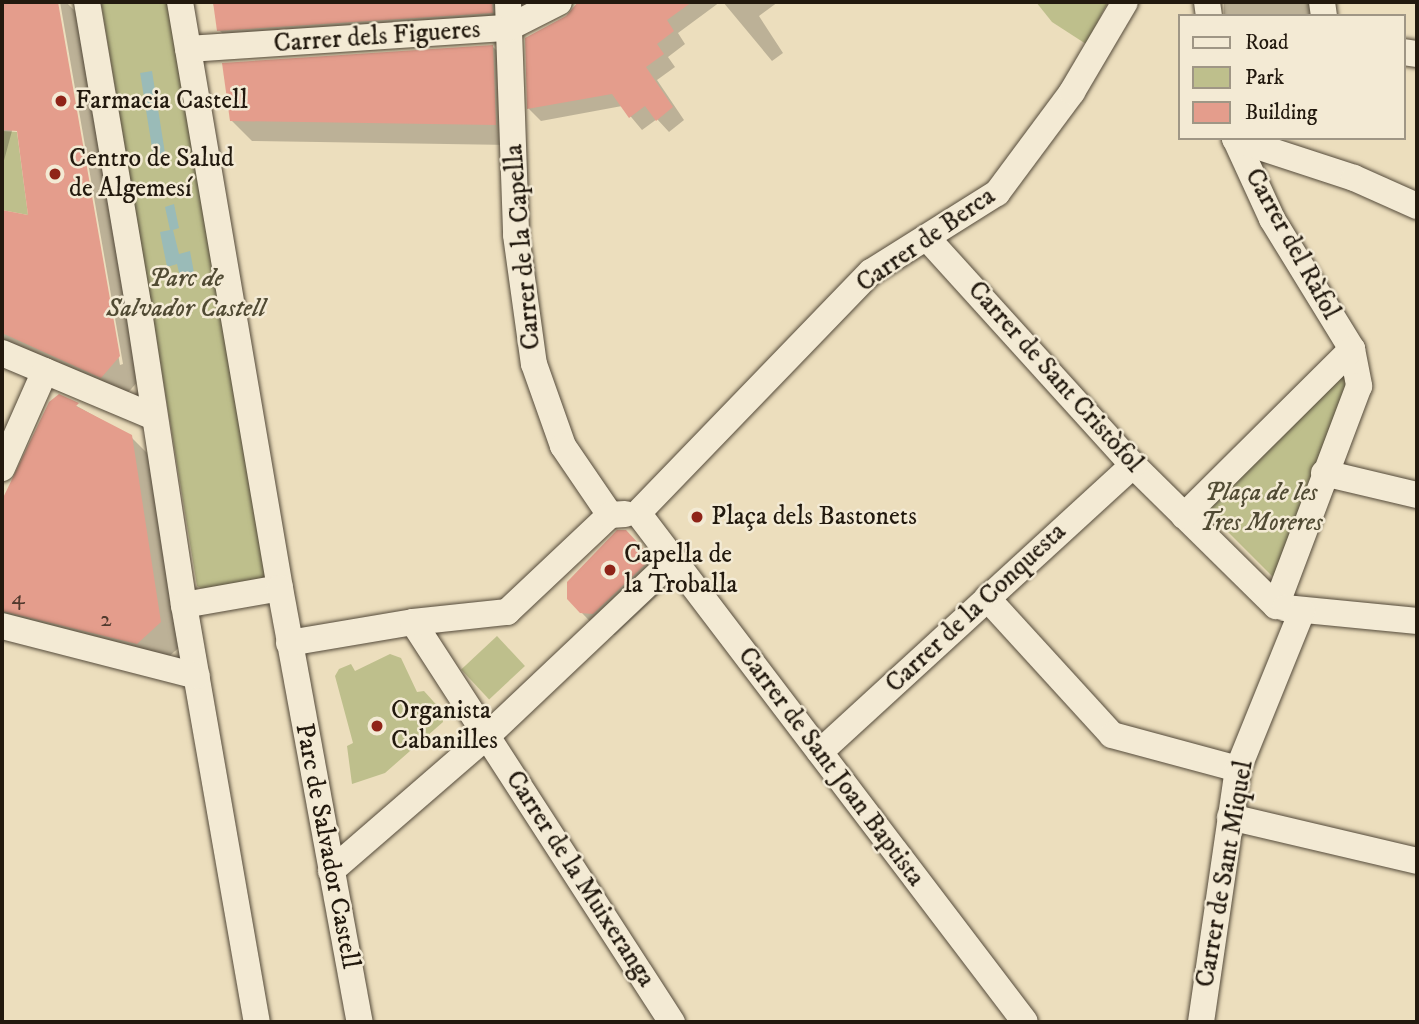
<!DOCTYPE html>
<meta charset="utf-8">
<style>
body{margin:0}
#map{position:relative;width:1419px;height:1024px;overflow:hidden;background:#ecdebd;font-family:"IM FELL DW Pica",serif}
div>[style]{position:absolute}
.green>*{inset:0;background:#bebf8c;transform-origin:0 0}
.water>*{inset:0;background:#9abbb8;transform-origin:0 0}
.shadow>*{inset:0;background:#0003;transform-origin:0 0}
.building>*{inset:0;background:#e49d8c}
.roads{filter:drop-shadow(0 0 2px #544a3a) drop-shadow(0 0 2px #544a3a)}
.street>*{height:26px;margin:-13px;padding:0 13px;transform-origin:13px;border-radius:13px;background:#f3ead4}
.dots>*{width:19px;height:19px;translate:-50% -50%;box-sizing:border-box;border:4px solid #f3ead4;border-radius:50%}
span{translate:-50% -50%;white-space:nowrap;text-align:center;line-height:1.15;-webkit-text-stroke:5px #f3ead4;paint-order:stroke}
.number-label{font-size:23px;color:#523a2e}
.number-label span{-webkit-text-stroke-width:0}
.street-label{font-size:26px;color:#22190e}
.poi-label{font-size:26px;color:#22190e}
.left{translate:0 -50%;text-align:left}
.park-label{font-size:26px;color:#514b34;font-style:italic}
.frame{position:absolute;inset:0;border:4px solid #22190e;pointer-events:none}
.legend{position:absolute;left:1178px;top:14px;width:228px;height:126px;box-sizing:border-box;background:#f3ead4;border:2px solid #9f9685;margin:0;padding:9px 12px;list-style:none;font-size:21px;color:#22190e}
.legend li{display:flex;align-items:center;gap:14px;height:35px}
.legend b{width:35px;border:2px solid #9f9685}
</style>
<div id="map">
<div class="green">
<div style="clip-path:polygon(101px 2px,172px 2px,269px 576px,212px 594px,197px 586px)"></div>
<div style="clip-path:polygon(1036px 2px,1108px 2px,1086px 44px,1052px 22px)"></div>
<div style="clip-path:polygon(2px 131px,17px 132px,28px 215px,2px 210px)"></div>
<div style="clip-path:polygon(1343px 366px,1350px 386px,1275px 579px,1206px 510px)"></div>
<div style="left:497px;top:636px;width:41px;height:49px;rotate:47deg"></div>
<div style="clip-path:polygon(390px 654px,401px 658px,417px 692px,424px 691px,442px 711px,443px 722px,385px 773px,352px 784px,347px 746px,353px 743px,335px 676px,339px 669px,351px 664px,355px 671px)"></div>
</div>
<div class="water">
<div style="left:152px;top:71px;width:90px;height:12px;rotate:81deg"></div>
<div style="clip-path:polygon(174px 204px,179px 228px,173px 230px,179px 254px,190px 251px,195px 278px,181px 281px,177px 264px,167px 267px,160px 232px,170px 230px,165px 207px)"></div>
</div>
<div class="shadow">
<div style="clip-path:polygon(2px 2px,56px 2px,120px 365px,123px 364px,60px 2px,66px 2px,76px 12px,141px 378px,123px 398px,2px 344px,2px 212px,30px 218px,16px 116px,2px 168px)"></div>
<div style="clip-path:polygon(213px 2px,515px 2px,514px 34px,241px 52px,219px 30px)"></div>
<div style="clip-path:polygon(581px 2px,720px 2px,678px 33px,685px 44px,668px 57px,675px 67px,657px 80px,684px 120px,669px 132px,657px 119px,642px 130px,622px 106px,541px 121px,529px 109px,527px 39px,567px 17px)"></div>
<div style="clip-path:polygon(723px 2px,778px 2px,759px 16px,783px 53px,772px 61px)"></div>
<div style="left:1224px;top:2px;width:93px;height:14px"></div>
<div style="clip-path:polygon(493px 47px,514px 67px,516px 145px,252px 141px,231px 120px)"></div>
<div style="clip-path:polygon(59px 396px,130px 436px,153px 459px,182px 645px,159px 665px,2px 626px,2px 504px)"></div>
<div style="clip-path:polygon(647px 554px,673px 581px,615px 635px,603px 635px,581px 612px)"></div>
</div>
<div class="building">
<div style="clip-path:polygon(2px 2px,58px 2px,120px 356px,101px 378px,2px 333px,2px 210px,28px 215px,17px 131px,2px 130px)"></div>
<div style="clip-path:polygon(213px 2px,492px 2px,493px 13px,217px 31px)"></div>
<div style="clip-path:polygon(578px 2px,692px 2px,667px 20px,674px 31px,657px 44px,664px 54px,646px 67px,673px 107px,656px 121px,645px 106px,629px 118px,612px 94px,527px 109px,525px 38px,566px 16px)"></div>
<div style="clip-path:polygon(493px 45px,496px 125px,230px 121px,222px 63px)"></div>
<div style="clip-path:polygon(59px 394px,79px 403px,76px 406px,132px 435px,161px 622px,137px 644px,2px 611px,2px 500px,49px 402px)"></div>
<div style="clip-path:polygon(617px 530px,626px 530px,652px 558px,593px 614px,580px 613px,567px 599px,567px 582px)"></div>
</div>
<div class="roads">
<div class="street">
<div style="left:87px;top:2px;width:307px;rotate:80.4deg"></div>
<div style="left:138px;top:305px;width:304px;rotate:81.3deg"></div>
<div style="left:184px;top:605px;width:423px;rotate:80.1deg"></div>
<div style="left:180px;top:2px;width:594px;rotate:80.32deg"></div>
<div style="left:508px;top:2px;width:233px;rotate:88deg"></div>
<div style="left:516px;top:235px;width:130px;rotate:82.1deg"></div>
<div style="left:534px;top:364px;width:87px;rotate:70.5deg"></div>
<div style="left:563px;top:446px;width:83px;rotate:55.7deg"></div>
<div style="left:1207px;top:2px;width:14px;rotate:82deg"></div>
<div style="left:1322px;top:2px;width:14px;rotate:82deg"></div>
<div style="left:188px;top:49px;width:321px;rotate:-3.8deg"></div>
<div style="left:508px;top:28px;width:57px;rotate:-27deg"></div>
<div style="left:1403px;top:52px;width:14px;rotate:8deg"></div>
<div style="left:1235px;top:138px;width:89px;rotate:65.4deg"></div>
<div style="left:1272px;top:219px;width:153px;rotate:58.4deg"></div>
<div style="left:1352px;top:349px;width:38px;rotate:79deg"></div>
<div style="left:1359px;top:386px;width:235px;rotate:110.7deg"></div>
<div style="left:1235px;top:139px;width:125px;rotate:18.1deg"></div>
<div style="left:1354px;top:178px;width:69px;rotate:24deg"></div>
<div style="left:927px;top:238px;width:307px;rotate:47.8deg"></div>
<div style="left:1133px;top:465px;width:201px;rotate:44.6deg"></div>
<div style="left:2px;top:353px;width:165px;rotate:22.8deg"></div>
<div style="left:2px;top:468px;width:106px;rotate:-66.1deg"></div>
<div style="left:1324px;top:473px;width:96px;rotate:13.3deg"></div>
<div style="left:638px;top:513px;width:335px;rotate:-46deg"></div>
<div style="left:871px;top:272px;width:149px;rotate:-32.1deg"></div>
<div style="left:997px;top:193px;width:126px;rotate:-53.4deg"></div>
<div style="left:1072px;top:92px;width:104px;rotate:-59.5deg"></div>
<div style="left:638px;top:513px;width:639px;rotate:52.75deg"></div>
<div style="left:1184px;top:516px;width:237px;rotate:-44.8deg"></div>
<div style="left:987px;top:598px;width:185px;rotate:47.6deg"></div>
<div style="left:1112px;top:735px;width:131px;rotate:15.1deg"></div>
<div style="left:184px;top:605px;width:97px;rotate:-10deg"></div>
<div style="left:280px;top:588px;width:441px;rotate:79.6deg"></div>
<div style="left:1285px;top:608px;width:133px;rotate:5.6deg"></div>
<div style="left:413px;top:622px;width:477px;rotate:57.1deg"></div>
<div style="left:2px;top:626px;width:201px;rotate:14.4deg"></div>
<div style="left:289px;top:643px;width:126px;rotate:-9.6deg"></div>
<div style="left:413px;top:622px;width:95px;rotate:-6.1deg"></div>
<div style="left:507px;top:612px;width:141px;rotate:-43.3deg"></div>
<div style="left:610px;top:515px;width:15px;rotate:-4deg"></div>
<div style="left:820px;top:752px;width:425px;rotate:-42.5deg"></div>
<div style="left:1230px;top:817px;width:192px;rotate:13.2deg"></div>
<div style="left:331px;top:871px;width:206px;rotate:-40.9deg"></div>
<div style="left:487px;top:736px;width:256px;rotate:-43.4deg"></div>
<div style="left:1201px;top:1022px;width:256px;rotate:-81.7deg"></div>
<div style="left:1238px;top:769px;width:170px;rotate:-67.9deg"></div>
</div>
</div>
<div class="dots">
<div style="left:61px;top:101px;background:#8f2418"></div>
<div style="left:55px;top:174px;background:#8f2418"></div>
<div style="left:697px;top:517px;background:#8f2418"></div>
<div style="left:610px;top:570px;background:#8f2418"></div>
<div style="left:377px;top:726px;background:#8f2418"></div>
</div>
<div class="number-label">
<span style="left:18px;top:598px">4</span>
<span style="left:106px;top:620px">2</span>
</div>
<div class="street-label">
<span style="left:377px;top:37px;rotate:-4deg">Carrer dels Figueres</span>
<span style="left:926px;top:240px;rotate:-35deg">Carrer de Berca</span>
<span style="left:1292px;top:244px;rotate:61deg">Carrer del Ràfol</span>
<span style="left:523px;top:247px;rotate:-95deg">Carrer de la Capella</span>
<span style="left:1055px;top:377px;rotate:48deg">Carrer de Sant Cristòfol</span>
<span style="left:976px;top:608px;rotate:-43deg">Carrer de la Conquesta</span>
<span style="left:831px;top:767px;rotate:53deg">Carrer de Sant Joan Baptista</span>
<span style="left:327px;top:846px;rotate:79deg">Parc de Salvador Castell</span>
<span style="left:1225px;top:874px;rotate:-80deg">Carrer de Sant Miquel</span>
<span style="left:580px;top:879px;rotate:57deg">Carrer de la Muixeranga</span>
</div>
<div class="poi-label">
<span class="left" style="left:75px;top:101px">Farmacia Castell</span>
<span class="left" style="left:69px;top:174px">Centro de Salud<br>de Algemesí</span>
<span class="left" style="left:711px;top:517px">Plaça dels Bastonets</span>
<span class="left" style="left:624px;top:570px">Capella de<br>la Troballa</span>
<span class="left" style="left:391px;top:726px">Organista<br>Cabanilles</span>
</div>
<div class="park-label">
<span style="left:186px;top:294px">Parc de<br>Salvador Castell</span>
<span style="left:1261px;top:508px">Plaça de les<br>Tres Moreres</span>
</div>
<div class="frame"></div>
<ul class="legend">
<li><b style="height:9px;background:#f3ead4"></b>Road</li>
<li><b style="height:19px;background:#bebf8c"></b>Park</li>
<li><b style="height:19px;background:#e49d8c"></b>Building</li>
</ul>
</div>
